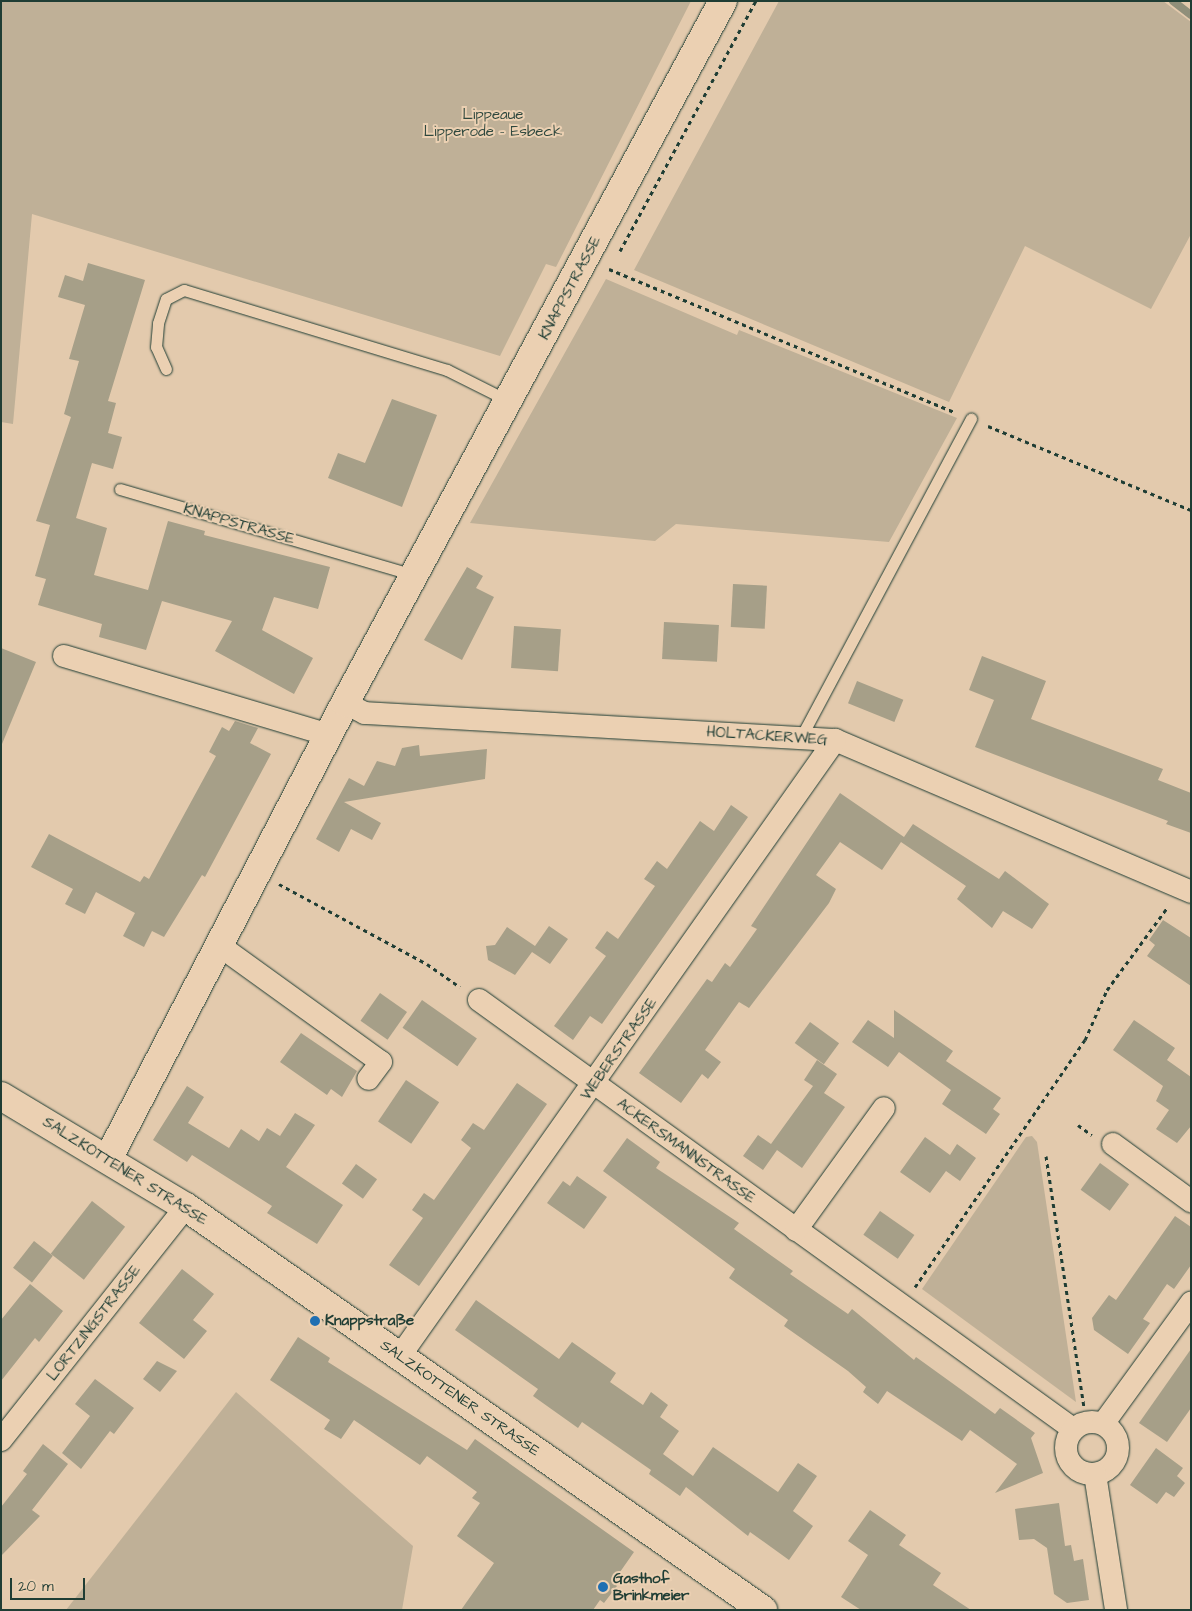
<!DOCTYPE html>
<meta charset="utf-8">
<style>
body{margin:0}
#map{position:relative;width:1192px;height:1611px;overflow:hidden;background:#e3caad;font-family:"Architects Daughter",sans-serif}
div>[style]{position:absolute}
.green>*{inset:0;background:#bfb097}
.stream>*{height:8px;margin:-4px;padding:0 4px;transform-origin:4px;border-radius:4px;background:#908f7a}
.building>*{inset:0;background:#a69f88;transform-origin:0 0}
.path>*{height:3px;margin-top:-1.5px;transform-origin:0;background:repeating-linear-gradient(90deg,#1f3d34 0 4px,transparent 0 8px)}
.roads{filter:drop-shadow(0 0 1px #1f3d34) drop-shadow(0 0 1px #1f3d34)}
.service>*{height:11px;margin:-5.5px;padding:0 5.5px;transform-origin:5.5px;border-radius:5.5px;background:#ebd0b2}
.minor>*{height:22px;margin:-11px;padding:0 11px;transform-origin:11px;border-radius:11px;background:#ebd0b2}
.minor>.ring{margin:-11px;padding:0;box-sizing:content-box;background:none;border:22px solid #ebd0b2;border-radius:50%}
.tertiary>*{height:28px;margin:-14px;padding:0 14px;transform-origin:14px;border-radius:14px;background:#ebd0b2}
.dots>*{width:14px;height:14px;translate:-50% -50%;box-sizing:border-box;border:2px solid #ebd0b2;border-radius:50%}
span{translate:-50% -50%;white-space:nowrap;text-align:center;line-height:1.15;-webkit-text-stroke:4px #ebd0b2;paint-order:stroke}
.park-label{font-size:15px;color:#2f483e}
.street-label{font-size:15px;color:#1f3d34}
.poi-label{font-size:15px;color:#1f3d34;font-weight:700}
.left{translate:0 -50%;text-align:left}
.frame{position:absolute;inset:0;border:2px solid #1f3d34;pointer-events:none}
.scale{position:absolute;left:10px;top:1578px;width:75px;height:22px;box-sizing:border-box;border:2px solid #1f3d34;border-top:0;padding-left:6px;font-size:15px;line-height:18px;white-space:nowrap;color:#1f3d34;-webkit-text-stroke:4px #ebd0b2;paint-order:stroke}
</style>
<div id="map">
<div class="green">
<div style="clip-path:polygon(1px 1px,691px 1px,556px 267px,546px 264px,500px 356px,32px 214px,13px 424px,1px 422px)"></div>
<div style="clip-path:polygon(779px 1px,1163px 1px,1191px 22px,1191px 234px,1151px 309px,1025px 246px,949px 402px,634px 270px)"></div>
<div style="clip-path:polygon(606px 279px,737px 335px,739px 330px,957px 418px,889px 542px,676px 524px,655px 541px,470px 523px)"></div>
<div style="clip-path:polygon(1032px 1136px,1037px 1142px,1076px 1402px,922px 1289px,1026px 1137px)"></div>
<div style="clip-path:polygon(236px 1392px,413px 1546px,402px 1610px,66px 1610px)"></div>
</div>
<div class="stream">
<div style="left:1173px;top:1px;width:23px;rotate:38deg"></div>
</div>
<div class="building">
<div style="clip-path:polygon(88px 263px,145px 280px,108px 401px,116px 403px,108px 433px,122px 437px,113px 469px,92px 463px,76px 518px,107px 528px,94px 575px,148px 590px,168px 521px,205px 531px,204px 535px,330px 567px,318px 609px,274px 597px,262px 630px,313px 658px,294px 694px,215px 651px,232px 621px,162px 601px,146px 650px,99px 637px,102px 624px,38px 605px,46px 579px,35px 576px,50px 525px,36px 521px,71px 417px,64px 414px,79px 361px,69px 359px,85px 305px,58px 297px,65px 275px,83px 281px)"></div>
<div style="clip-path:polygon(392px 399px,437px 415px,402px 507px,328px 478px,338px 453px,365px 463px)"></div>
<div style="clip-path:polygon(467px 567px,483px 576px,476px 588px,494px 597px,462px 660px,424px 640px)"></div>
<div style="left:733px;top:584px;width:34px;height:43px;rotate:3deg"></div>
<div style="left:664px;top:622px;width:55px;height:37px;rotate:3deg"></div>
<div style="left:514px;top:626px;width:47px;height:42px;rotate:4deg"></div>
<div style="clip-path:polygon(1px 648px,36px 662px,2px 744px,1px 744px)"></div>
<div style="clip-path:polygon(982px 656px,1046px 681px,1031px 719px,1163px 769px,1158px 780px,1191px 793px,1191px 833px,1166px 824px,1168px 821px,975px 747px,994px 700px,969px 690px)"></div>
<div style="left:857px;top:681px;width:50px;height:24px;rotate:22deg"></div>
<div style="clip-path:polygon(235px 721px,258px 728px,250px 743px,271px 754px,205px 877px,202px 875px,164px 937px,152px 931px,144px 947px,123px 936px,135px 913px,96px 892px,85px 914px,65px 904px,73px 889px,31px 867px,49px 834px,140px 882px,144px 876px,149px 879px,216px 756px,209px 752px,222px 727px,229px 731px)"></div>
<div style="clip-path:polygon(419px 745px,420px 756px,487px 749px,485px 779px,344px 802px,381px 823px,372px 840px,351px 829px,339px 852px,316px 839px,349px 778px,364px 786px,377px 761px,395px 766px,402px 748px)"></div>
<div style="clip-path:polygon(840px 793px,904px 837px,913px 824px,999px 879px,1005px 871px,1049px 904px,1032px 929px,1003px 911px,992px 928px,957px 899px,966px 886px,901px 842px,882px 870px,840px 842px,816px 875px,836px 889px,829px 903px,749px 1008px,739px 1002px,705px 1050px,721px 1062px,708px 1079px,702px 1074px,681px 1103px,639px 1073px,707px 979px,712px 982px,725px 963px,730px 967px,757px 929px,751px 926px)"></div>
<div style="clip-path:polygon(731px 805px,748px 817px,602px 1024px,590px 1016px,573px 1040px,554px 1026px,606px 956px,595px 948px,607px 931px,618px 939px,655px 886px,644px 879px,657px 861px,667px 869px,700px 821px,714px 831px)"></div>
<div style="clip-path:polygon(1163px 920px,1191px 938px,1191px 986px,1147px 956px,1155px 945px,1149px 940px)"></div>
<div style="clip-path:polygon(549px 926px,568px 939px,550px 964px,532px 952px,515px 975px,488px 960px,486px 946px,495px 945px,507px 927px,535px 946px)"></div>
<div style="left:380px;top:993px;width:33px;height:34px;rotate:35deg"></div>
<div style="left:422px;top:1000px;width:67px;height:34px;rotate:35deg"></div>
<div style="clip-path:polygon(894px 1010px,953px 1051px,946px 1061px,1001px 1098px,993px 1109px,1000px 1114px,986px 1134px,942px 1104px,951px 1090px,899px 1052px,888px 1067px,852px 1042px,868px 1020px,894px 1038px)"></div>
<div style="clip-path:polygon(1134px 1020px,1175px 1048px,1167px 1060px,1191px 1077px,1191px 1126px,1177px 1143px,1156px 1129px,1169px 1110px,1156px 1101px,1163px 1086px,1113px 1050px)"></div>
<div style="left:810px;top:1022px;width:36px;height:26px;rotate:36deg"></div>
<div style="clip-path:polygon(301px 1033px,357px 1071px,342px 1097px,331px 1089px,327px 1095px,280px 1062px)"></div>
<div style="clip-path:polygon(817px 1060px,837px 1074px,824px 1093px,845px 1107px,802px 1168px,777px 1150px,763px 1170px,743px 1156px,758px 1135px,771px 1144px,813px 1086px,804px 1080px)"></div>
<div style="left:406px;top:1080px;width:40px;height:50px;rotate:34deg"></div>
<div style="clip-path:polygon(517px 1083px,547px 1104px,419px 1286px,389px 1265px,423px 1218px,412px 1210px,424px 1193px,434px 1200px,471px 1148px,461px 1140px,473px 1123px,484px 1130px)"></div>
<div style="clip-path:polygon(187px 1086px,204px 1097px,188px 1123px,229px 1148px,241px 1129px,259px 1141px,267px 1128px,280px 1136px,295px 1113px,315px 1125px,286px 1167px,343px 1205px,317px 1244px,267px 1213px,272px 1206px,192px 1155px,187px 1162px,153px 1140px)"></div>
<div style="clip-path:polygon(925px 1137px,950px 1155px,957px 1144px,976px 1158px,960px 1181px,946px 1171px,930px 1193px,900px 1172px)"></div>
<div style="clip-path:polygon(627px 1138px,660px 1162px,656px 1168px,739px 1223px,734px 1229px,793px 1271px,790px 1274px,848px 1314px,852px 1309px,914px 1360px,916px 1357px,995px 1414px,1000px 1408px,1035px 1433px,1031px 1438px,1043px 1473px,995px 1493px,1017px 1464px,970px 1430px,962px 1441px,887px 1391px,878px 1404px,863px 1392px,866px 1387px,848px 1371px,784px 1326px,788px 1320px,729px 1278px,735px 1269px,603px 1171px)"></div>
<div style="left:1100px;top:1163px;width:36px;height:33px;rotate:36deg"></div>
<div style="left:356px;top:1164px;width:26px;height:24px;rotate:36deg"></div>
<div style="clip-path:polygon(577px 1176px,607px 1197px,584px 1229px,547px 1203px,563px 1181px,570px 1186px)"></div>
<div style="left:92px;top:1201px;width:42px;height:67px;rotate:38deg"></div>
<div style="left:880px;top:1211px;width:42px;height:29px;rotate:35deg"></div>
<div style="clip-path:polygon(1175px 1216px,1191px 1227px,1191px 1265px,1174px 1289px,1167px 1284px,1143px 1319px,1150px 1323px,1128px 1354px,1094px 1330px,1092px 1318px,1109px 1295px,1116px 1300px)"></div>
<div style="left:34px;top:1241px;width:24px;height:34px;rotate:38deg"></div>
<div style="clip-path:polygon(182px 1269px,214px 1294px,193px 1320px,207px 1331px,184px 1359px,139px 1323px)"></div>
<div style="clip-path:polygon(30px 1284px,63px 1311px,39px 1342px,35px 1338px,1px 1381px,1px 1320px)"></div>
<div style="clip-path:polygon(476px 1300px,559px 1359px,572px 1342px,616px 1373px,610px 1382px,643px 1405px,651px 1392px,668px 1405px,660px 1417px,679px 1431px,663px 1454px,693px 1476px,713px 1447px,778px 1492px,798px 1463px,817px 1476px,793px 1511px,813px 1526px,789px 1560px,750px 1532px,748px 1536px,686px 1487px,680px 1496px,649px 1474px,651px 1470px,582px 1422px,578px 1428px,533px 1396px,538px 1389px,455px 1330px)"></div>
<div style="clip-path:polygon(298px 1337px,330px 1358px,328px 1362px,467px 1450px,475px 1439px,634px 1552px,613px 1582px,617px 1586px,604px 1603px,600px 1600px,593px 1610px,461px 1610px,494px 1563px,457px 1536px,480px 1503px,472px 1498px,477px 1492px,427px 1456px,420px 1465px,354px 1420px,341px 1439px,324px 1429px,330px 1420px,270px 1380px)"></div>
<div style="clip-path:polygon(1191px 1349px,1191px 1408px,1167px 1442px,1139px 1423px)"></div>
<div style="clip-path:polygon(157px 1361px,177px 1371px,160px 1392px,143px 1379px)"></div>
<div style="clip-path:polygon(95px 1379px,134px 1408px,114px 1434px,110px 1431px,81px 1469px,62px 1453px,90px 1416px,75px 1404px)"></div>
<div style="clip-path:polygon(43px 1444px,68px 1464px,32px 1510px,40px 1516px,1px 1556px,1px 1507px,27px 1474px,23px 1471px)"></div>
<div style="clip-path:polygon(1156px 1448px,1183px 1468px,1177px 1476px,1185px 1483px,1174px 1497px,1166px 1492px,1157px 1504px,1130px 1485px)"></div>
<div style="clip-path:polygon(1059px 1503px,1065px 1546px,1071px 1545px,1074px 1561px,1083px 1559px,1089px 1600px,1067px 1603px,1054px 1594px,1047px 1548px,1034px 1539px,1019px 1540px,1015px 1509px)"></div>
<div style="clip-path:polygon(870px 1510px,906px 1535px,899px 1545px,941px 1573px,933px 1585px,971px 1610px,861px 1610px,841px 1597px,868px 1555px,848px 1541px)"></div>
</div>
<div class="path">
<div style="left:620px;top:251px;width:285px;rotate:-61.5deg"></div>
<div style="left:609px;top:269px;width:373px;rotate:22.5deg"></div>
<div style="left:988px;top:426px;width:220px;rotate:22.5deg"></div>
<div style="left:279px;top:884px;width:168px;rotate:28.4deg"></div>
<div style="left:427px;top:964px;width:40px;rotate:34.9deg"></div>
<div style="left:1078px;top:1125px;width:17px;rotate:36deg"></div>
<div style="left:1046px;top:1156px;width:254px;rotate:81.4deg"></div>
<div style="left:915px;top:1287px;width:300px;rotate:-55.5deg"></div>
<div style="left:1085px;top:1040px;width:55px;rotate:-66.3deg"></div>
<div style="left:1107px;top:990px;width:102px;rotate:-53.8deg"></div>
</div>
<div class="roads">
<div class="service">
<div style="left:166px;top:369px;width:24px;rotate:-114deg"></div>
<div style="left:156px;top:347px;width:24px;rotate:-85deg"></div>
<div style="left:158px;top:323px;width:25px;rotate:-72deg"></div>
<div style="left:166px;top:299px;width:20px;rotate:-27deg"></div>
<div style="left:184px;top:290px;width:275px;rotate:16.9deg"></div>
<div style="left:447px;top:370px;width:69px;rotate:26.6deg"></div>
<div style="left:120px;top:489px;width:306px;rotate:16.3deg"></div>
<div style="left:801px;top:737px;width:361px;rotate:-61.9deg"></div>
</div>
<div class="minor">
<div style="left:64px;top:656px;width:277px;rotate:16.6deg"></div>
<div style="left:345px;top:703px;width:22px;rotate:27deg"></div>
<div style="left:365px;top:713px;width:471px;rotate:3.3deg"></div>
<div style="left:835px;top:740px;width:387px;rotate:23.1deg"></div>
<div style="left:220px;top:946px;width:198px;rotate:35.8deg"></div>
<div style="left:381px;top:1062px;width:21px;rotate:127deg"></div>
<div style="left:479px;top:1000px;width:733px;rotate:35.84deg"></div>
<div style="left:1113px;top:1144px;width:97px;rotate:36.2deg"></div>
<div style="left:796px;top:1230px;width:150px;rotate:-54.2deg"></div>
<div style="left:400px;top:1356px;width:754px;rotate:-54.77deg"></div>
<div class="ring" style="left:1066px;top:1422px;width:30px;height:30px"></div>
<div style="left:1103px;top:1424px;width:150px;rotate:-54deg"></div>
<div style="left:1px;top:1440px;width:298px;rotate:-51.6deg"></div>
<div style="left:1095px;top:1474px;width:138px;rotate:81.2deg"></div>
</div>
<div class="tertiary">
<div style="left:1px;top:1096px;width:216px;rotate:31deg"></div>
<div style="left:186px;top:1207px;width:704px;rotate:34.93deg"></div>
<div style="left:109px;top:1157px;width:512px;rotate:-62.53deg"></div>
<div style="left:345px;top:703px;width:797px;rotate:-61.7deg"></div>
</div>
</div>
<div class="dots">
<div style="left:315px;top:1321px;background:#1f6fb2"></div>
<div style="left:603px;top:1587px;background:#1f6fb2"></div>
</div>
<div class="park-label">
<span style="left:493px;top:123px">Lippeaue<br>Lipperode - Esbeck</span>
</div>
<div class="street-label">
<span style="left:570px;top:288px;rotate:-62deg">KNAPPSTRASSE</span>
<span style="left:239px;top:524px;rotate:16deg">KNAPPSTRASSE</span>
<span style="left:767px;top:736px;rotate:4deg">HOLTACKERWEG</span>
<span style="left:619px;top:1049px;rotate:-55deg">WEBERSTRASSE</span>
<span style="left:686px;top:1151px;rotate:36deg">ACKERSMANNSTRASSE</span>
<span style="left:125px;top:1171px;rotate:32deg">SALZKOTTENER STRASSE</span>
<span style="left:94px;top:1323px;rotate:-52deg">LORTZINGSTRASSE</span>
<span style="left:460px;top:1398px;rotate:35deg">SALZKOTTENER STRASSE</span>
</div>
<div class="poi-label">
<span class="left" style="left:325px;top:1321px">Knappstraße</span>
<span class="left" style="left:613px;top:1587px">Gasthof<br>Brinkmeier</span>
</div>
<div class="frame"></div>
<div class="scale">20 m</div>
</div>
